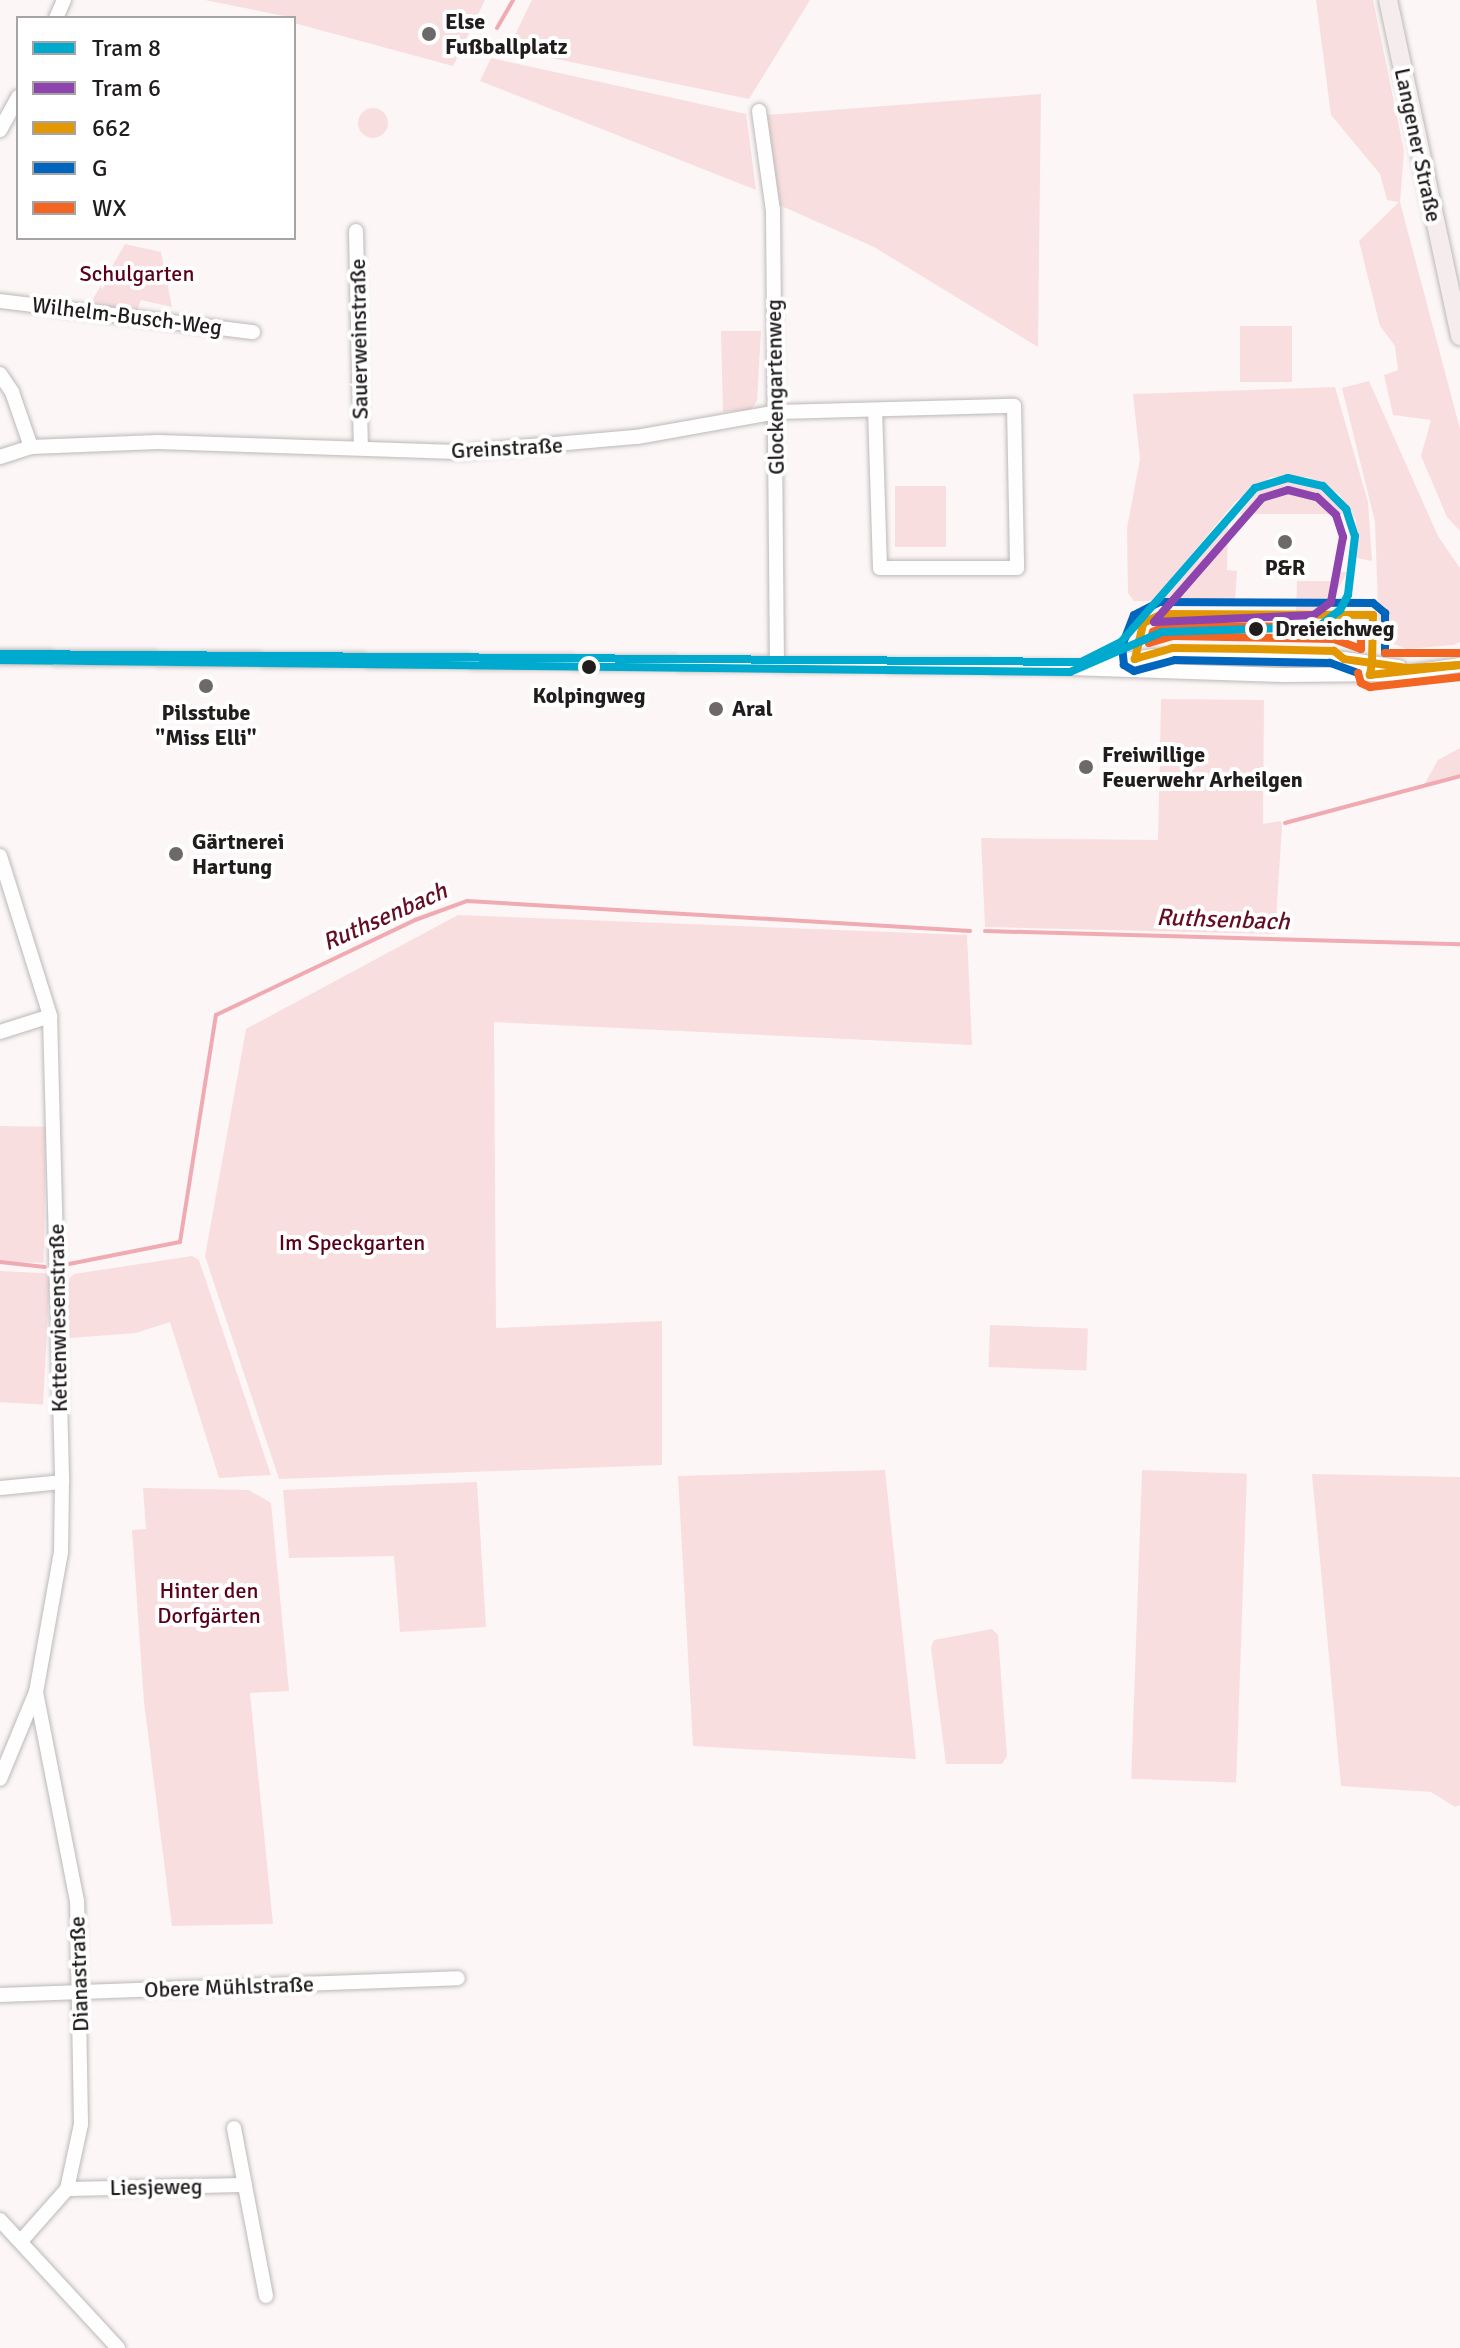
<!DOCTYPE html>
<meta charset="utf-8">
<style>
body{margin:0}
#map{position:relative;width:1460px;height:2348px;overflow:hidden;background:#fcf6f6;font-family:Signika,sans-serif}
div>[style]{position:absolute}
.green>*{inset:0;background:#f9dedf;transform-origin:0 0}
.round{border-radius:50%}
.stream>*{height:4px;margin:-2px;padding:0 2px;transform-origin:2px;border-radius:2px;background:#f0aab1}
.roads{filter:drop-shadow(0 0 2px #bdb9b9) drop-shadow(0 0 2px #bdb9b9)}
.minor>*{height:14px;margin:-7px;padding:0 7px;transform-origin:7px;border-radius:7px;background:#fffefe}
.major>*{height:18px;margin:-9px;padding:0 9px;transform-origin:9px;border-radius:9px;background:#f4eced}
.bus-1>*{height:8px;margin:-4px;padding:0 4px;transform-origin:4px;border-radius:4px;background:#e29803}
.bus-2>*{height:8px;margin:-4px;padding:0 4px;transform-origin:4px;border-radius:4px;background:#0065bd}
.bus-3>*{height:8px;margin:-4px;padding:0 4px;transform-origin:4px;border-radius:4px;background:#f26522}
.tram-1>*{height:8px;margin:-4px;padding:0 4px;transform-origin:4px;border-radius:4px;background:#00a9ce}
.tram-2>*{height:8px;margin:-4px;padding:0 4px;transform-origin:4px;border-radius:4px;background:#8e44ad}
.dots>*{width:22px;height:22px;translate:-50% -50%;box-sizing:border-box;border:4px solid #fff;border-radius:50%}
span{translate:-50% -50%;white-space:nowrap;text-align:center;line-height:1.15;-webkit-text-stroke:8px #fff;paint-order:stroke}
.poi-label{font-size:22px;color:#211d1d;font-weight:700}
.left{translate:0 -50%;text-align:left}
.street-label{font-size:22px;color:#211d1d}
.park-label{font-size:22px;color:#59001a}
.stop-label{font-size:22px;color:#211d1d;font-weight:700}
.water-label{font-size:24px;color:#640d23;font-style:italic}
.legend{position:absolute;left:16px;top:16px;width:280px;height:224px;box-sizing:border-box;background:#fff;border:2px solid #a6a5a5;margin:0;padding:10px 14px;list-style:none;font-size:24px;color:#211d1d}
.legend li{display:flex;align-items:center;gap:16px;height:40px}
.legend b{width:40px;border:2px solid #a6a5a5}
</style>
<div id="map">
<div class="green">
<div style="clip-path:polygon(205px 0,485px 0,453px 66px,294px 23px,294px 18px)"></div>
<div style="clip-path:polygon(532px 0,810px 0,749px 99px,508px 49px)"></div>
<div style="clip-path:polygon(1316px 0,1373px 0,1404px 151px,1400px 202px,1460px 429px,1460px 531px,1447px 517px,1421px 456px,1431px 420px,1393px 415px,1384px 375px,1398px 370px,1395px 346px,1380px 326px,1359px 241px,1399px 202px,1387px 200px,1380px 174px,1331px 115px)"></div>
<div style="clip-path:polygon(491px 58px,746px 114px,756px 190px,480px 81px)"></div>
<div style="clip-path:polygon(1041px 94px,1038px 347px,874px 247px,777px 204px,767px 115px)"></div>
<div class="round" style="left:358px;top:108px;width:30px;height:30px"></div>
<div style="clip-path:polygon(125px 244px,161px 252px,172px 307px,141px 300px,136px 312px,89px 306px)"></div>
<div style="left:1292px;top:326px;width:56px;height:52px;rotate:90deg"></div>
<div style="clip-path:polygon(721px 331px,761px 331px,757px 401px,751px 410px,723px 412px)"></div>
<div style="clip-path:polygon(1369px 381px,1438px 536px,1460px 568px,1460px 642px,1454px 645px,1407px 649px,1379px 638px,1375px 522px,1342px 388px)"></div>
<div style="clip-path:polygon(1335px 387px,1368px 502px,1372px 561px,1357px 558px,1356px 520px,1339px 494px,1308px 477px,1271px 477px,1236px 501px,1153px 601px,1134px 601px,1128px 593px,1127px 528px,1140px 459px,1133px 394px)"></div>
<div style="clip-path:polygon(1290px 481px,1322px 489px,1334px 498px,1343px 514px,1239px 514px,1258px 491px)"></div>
<div style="left:895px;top:486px;width:51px;height:61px"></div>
<div style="clip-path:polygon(1228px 524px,1227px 570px,1237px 571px,1235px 601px,1163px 600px)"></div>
<div style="clip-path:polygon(1334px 572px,1347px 572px,1332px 601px,1319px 610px,1296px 611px,1297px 581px,1334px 581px)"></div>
<div style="clip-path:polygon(1161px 699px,1264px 700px,1263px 824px,1281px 821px,1282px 826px,1275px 934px,985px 927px,981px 838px,1158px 840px)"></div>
<div style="clip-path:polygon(1460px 748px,1460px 774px,1424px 785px,1438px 760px)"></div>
<div style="clip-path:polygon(458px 915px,967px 935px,972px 1045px,494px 1022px,496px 1328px,662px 1321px,662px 1465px,279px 1479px,205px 1256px,246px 1029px)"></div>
<div style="left:0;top:1126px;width:46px;height:136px;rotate:1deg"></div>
<div style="clip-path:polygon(192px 1256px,199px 1260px,271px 1475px,219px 1478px,170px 1322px,136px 1333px,69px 1338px,67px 1281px,74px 1274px)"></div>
<div style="left:0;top:1271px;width:50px;height:131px;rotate:3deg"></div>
<div style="left:990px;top:1325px;width:98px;height:42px;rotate:2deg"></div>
<div style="clip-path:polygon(885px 1470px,916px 1759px,693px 1746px,678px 1476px)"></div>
<div style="left:1142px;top:1470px;width:105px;height:309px;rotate:2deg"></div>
<div style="clip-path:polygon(1312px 1474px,1460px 1477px,1460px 1805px,1455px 1807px,1431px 1792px,1341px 1786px)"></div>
<div style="clip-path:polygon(477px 1482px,486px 1627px,400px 1632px,394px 1556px,289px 1558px,283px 1490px)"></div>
<div style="clip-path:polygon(143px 1488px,249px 1490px,271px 1503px,289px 1691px,250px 1693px,273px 1924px,172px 1926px,144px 1702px,132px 1530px,146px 1529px)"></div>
<div style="clip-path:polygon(992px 1629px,998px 1635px,1007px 1756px,1002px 1764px,946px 1764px,931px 1648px,934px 1640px)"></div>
</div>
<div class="stream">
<div style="left:497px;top:28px;width:32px;rotate:-60deg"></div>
<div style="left:1285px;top:823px;width:181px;rotate:-15deg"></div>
<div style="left:985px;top:931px;width:475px;rotate:1.6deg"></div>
<div style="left:0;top:1262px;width:45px;rotate:6.3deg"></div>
<div style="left:69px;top:1264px;width:113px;rotate:-11.2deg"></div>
<div style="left:180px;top:1242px;width:230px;rotate:-81deg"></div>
<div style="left:216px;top:1015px;width:221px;rotate:-25.5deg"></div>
<div style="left:415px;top:920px;width:55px;rotate:-20.1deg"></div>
<div style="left:467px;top:901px;width:504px;rotate:3.41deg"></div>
</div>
<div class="roads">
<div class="minor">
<div style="left:56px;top:18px;width:20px;rotate:-66deg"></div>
<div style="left:759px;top:111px;width:100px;rotate:82deg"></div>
<div style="left:773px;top:210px;width:455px;rotate:89.5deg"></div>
<div style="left:0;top:130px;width:38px;rotate:-61deg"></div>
<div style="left:356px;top:231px;width:217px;rotate:88.7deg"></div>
<div style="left:0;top:301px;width:255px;rotate:7deg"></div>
<div style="left:0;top:374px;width:22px;rotate:56deg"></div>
<div style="left:12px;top:392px;width:58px;rotate:70.9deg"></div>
<div style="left:0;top:457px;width:33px;rotate:-18deg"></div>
<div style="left:31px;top:447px;width:127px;rotate:-2.3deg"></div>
<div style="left:158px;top:442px;width:306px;rotate:1.9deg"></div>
<div style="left:464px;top:452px;width:174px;rotate:-5deg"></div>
<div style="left:637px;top:437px;width:142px;rotate:-10.1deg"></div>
<div style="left:777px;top:412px;width:237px;rotate:-1.5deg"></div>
<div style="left:1014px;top:406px;width:162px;rotate:88.9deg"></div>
<div style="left:1017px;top:568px;width:137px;rotate:180deg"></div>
<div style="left:880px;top:568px;width:157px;rotate:-91.8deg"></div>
<div style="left:0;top:657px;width:1040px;rotate:0.55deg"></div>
<div style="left:1040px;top:667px;width:242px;rotate:1.9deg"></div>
<div style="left:1282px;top:675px;width:116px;rotate:-0.5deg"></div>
<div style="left:1398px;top:674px;width:63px;rotate:-8.3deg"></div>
<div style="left:1090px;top:665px;width:65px;rotate:-8deg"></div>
<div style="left:1154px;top:656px;width:190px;rotate:0.9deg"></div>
<div style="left:1344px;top:659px;width:56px;rotate:8.3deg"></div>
<div style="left:0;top:856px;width:168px;rotate:72.6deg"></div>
<div style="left:50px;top:1016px;width:466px;rotate:88.5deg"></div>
<div style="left:62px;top:1482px;width:70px;rotate:90.8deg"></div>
<div style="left:61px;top:1552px;width:142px;rotate:100.1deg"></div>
<div style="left:36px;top:1692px;width:94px;rotate:112.5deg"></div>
<div style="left:0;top:1032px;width:52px;rotate:-17.7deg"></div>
<div style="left:0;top:1488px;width:62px;rotate:-5.5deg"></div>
<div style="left:0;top:1995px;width:458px;rotate:-2.1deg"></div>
<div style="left:234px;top:2128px;width:171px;rotate:79.2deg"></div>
<div style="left:67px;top:2189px;width:178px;rotate:-1.3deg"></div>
<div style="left:0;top:2220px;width:174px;rotate:47.3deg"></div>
<div style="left:21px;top:2241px;width:69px;rotate:-48.5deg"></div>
<div style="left:67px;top:2189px;width:66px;rotate:-77.8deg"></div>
<div style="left:81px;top:2124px;width:223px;rotate:-91deg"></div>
<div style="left:77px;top:1901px;width:213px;rotate:-101.1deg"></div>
</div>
<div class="major">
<div style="left:1388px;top:0;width:344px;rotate:77.9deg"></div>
</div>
</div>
<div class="bus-1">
<div style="left:1162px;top:614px;width:211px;rotate:0.3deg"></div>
<div style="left:1373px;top:615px;width:48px;rotate:91.2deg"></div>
<div style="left:1372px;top:663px;width:28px;rotate:-172deg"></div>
<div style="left:1344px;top:659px;width:13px;rotate:-141deg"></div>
<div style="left:1334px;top:651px;width:80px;rotate:-178.6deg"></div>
<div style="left:1254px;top:649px;width:81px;rotate:-179.3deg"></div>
<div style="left:1173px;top:648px;width:40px;rotate:164deg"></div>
<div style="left:1135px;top:659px;width:37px;rotate:-77deg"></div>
<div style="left:1143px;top:623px;width:21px;rotate:-25deg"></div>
<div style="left:1372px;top:663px;width:37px;rotate:8deg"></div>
<div style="left:1409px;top:668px;width:51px;rotate:-3.4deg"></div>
<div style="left:1460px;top:665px;width:91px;rotate:173.7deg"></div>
<div style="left:1370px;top:675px;width:12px;rotate:-81deg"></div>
</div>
<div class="bus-2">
<div style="left:1358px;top:673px;width:30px;rotate:-160deg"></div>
<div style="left:1330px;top:663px;width:155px;rotate:-178.9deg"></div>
<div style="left:1175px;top:660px;width:42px;rotate:165deg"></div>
<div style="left:1134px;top:671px;width:12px;rotate:-149deg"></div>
<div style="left:1124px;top:665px;width:19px;rotate:-96deg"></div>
<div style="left:1122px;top:646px;width:33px;rotate:-69deg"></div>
<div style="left:1134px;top:615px;width:29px;rotate:-27deg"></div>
<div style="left:1160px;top:602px;width:213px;rotate:0.3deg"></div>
<div style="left:1373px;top:603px;width:16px;rotate:40deg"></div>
<div style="left:1385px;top:613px;width:40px;rotate:90deg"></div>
</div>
<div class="bus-3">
<div style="left:1165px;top:626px;width:196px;rotate:0.3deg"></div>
<div style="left:1361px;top:627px;width:22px;rotate:90deg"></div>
<div style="left:1361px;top:649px;width:29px;rotate:-160deg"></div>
<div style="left:1334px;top:639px;width:161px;rotate:-178.9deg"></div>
<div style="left:1173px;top:636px;width:25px;rotate:164deg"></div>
<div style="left:1149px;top:643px;width:12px;rotate:-70deg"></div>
<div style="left:1153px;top:632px;width:13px;rotate:-27deg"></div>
<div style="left:1385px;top:653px;width:74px"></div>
<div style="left:1358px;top:673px;width:10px;rotate:73deg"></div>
<div style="left:1361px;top:683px;width:10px;rotate:24deg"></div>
<div style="left:1370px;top:687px;width:91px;rotate:-6.3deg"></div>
</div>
<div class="tram-1">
<div style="left:0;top:654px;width:1081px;rotate:0.42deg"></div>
<div style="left:1081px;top:662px;width:45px;rotate:-26.6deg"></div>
<div style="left:1121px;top:642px;width:204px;rotate:-49deg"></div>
<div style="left:1255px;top:488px;width:34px;rotate:-17deg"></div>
<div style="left:1288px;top:478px;width:36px;rotate:13deg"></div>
<div style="left:1323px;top:486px;width:33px;rotate:45deg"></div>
<div style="left:1346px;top:509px;width:28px;rotate:72deg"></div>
<div style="left:1355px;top:536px;width:59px;rotate:96.8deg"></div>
<div style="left:1348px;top:595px;width:17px;rotate:118deg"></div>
<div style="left:1340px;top:610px;width:28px;rotate:142deg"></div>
<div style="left:1318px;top:627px;width:156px;rotate:178.2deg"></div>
<div style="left:1162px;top:632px;width:100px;rotate:156.5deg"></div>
<div style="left:1070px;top:672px;width:1070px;rotate:-179.36deg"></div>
</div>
<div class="tram-2">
<div style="left:1288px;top:490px;width:30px;rotate:14deg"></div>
<div style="left:1317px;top:497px;width:26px;rotate:43deg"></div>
<div style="left:1336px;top:515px;width:23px;rotate:72deg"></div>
<div style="left:1343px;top:537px;width:66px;rotate:100.5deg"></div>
<div style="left:1331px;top:602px;width:21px;rotate:143deg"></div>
<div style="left:1314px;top:615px;width:160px;rotate:177.5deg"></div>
<div style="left:1154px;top:622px;width:164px;rotate:-48.9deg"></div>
<div style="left:1262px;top:498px;width:27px;rotate:-17deg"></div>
</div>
<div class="dots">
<div style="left:429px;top:34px;background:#6e6969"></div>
<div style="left:1285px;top:542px;background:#6e6969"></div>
<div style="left:1256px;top:629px;background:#211d1d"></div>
<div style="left:589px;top:667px;background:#211d1d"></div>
<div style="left:206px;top:686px;background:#6e6969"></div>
<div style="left:716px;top:709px;background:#6e6969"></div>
<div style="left:1086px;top:767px;background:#6e6969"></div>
<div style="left:176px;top:854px;background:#6e6969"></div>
</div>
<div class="poi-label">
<span class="left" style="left:445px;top:34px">Else<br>Fußballplatz</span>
<span style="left:1285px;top:568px">P&amp;R</span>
<span class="left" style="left:732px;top:709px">Aral</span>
<span style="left:206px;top:725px">Pilsstube<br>"Miss Elli"</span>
<span class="left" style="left:1102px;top:767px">Freiwillige<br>Feuerwehr Arheilgen</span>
<span class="left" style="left:192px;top:854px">Gärtnerei<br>Hartung</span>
</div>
<div class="street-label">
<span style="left:1418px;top:145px;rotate:78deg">Langener Straße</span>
<span style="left:127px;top:316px;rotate:7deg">Wilhelm-Busch-Weg</span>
<span style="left:359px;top:339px;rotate:-91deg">Sauerweinstraße</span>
<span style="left:775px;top:387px;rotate:-91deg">Glockengartenweg</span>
<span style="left:507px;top:448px;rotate:-3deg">Greinstraße</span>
<span style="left:58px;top:1318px;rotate:-91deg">Kettenwiesenstraße</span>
<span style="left:79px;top:1974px;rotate:-92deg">Dianastraße</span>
<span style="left:229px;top:1987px;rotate:-2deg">Obere Mühlstraße</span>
<span style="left:156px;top:2187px;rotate:-1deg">Liesjeweg</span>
</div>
<div class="park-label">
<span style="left:137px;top:274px">Schulgarten</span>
<span style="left:352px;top:1243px">Im Speckgarten</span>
<span style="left:209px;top:1603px">Hinter den<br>Dorfgärten</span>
</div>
<div class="stop-label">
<span class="left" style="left:1275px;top:629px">Dreieichweg</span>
<span style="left:589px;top:696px">Kolpingweg</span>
</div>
<div class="water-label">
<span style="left:385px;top:917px;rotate:-24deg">Ruthsenbach</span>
<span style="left:1223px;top:920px;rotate:2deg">Ruthsenbach</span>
</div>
<ul class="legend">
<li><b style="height:10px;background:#00a9ce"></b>Tram 8</li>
<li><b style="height:10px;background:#8e44ad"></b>Tram 6</li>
<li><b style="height:10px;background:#e29803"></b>662</li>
<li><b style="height:10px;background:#0065bd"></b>G</li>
<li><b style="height:10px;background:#f26522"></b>WX</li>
</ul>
</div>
